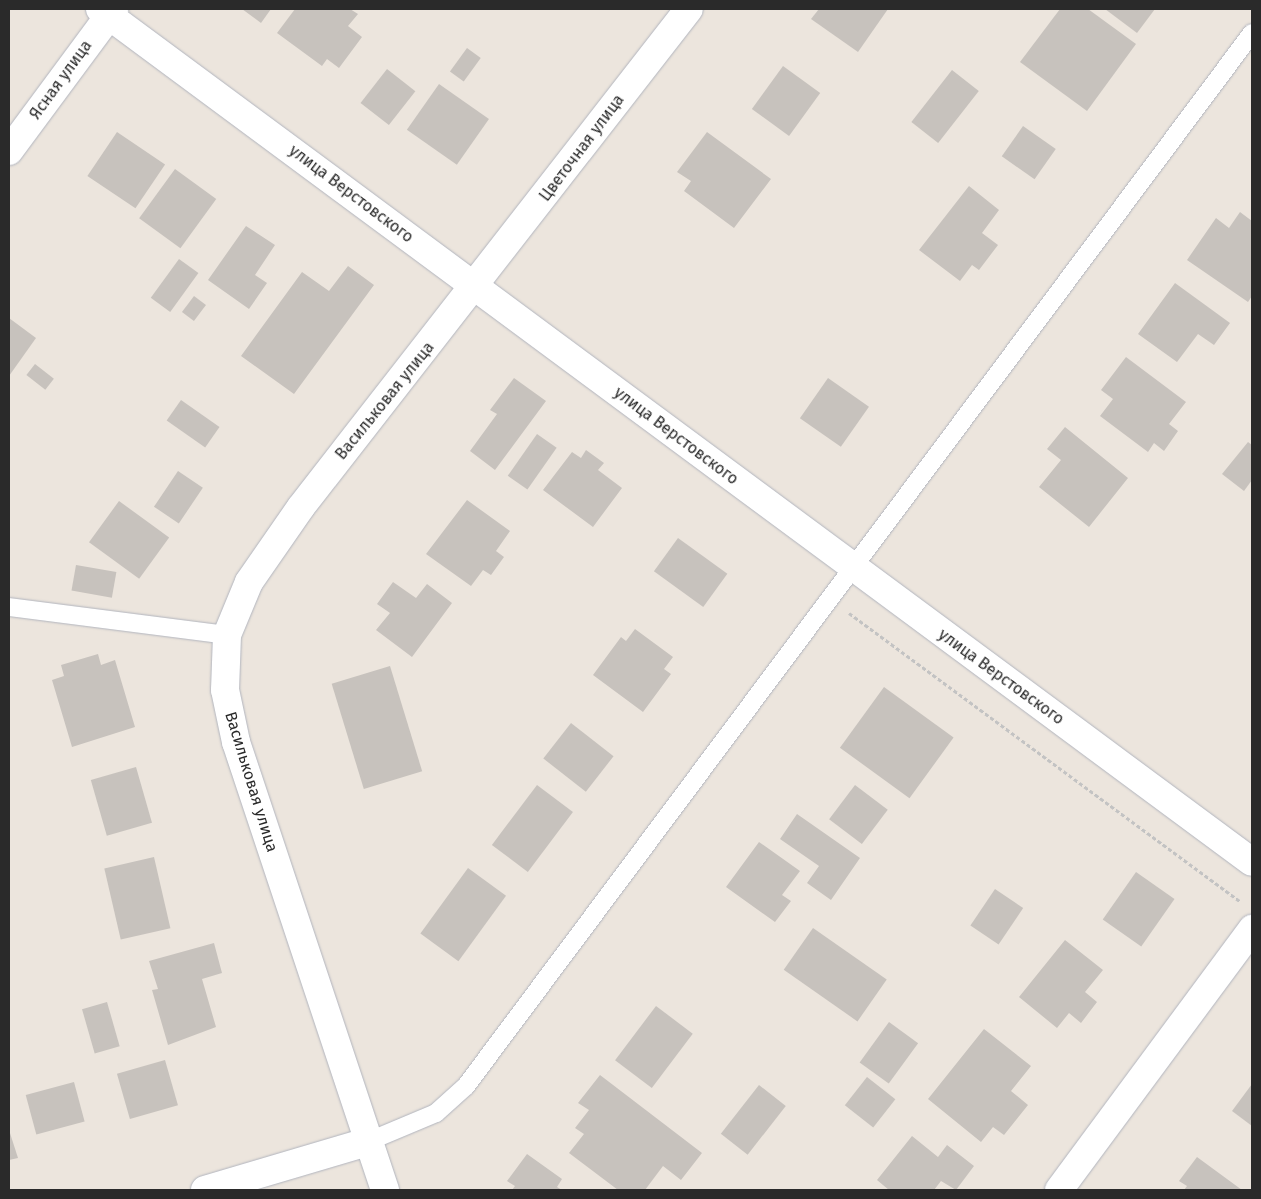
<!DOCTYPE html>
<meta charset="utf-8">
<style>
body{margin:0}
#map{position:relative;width:1261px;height:1199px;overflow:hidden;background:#ece5dd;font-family:"Fira Sans",sans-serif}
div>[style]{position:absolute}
.building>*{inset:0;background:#c7c2bd;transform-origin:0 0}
.path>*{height:3px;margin-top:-1.5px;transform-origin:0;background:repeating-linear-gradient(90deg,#c3c3c3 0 4px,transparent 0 6.5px)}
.roads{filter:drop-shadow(0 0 1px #b1b4bd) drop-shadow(0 0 1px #b1b4bd)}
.service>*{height:18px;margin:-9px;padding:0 9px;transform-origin:9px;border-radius:9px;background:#fff}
.minor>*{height:28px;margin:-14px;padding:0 14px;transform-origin:14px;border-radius:14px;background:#fff}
.tertiary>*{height:28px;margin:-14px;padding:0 14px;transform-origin:14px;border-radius:14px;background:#fff}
span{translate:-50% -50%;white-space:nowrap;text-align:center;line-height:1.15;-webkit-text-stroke:4.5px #fff;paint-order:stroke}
.street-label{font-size:16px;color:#2a2a2a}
.frame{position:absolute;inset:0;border:10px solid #2a2a2a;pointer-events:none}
</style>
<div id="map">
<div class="building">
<div style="clip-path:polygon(242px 9px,271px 9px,261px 23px)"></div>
<div style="clip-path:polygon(295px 9px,350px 9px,358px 14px,348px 26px,362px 37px,339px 68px,327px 59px,322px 66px,277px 33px)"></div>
<div style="clip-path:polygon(819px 9px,888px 9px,858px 52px,811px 19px)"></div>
<div style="clip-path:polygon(1060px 9px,1088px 9px,1136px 44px,1087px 111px,1020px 62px)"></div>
<div style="clip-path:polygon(1105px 9px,1155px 9px,1137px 33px)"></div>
<div style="left:467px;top:48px;width:17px;height:29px;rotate:36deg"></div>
<div style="left:783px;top:66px;width:46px;height:53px;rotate:36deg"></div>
<div style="left:387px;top:69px;width:36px;height:43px;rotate:38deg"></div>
<div style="left:952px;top:70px;width:34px;height:66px;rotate:38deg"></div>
<div style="left:439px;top:84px;width:61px;height:56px;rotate:35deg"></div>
<div style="left:1023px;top:126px;width:40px;height:37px;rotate:35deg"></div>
<div style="left:117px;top:132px;width:58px;height:53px;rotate:34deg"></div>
<div style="clip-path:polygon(707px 132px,771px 179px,734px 228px,684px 191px,691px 181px,677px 172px)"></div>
<div style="left:175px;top:169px;width:51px;height:61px;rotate:36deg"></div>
<div style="clip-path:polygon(969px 186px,999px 210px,982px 233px,998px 245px,979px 270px,972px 265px,960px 281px,919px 250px)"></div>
<div style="clip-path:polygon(1240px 212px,1252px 221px,1252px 296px,1248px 302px,1187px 260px,1216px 218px,1229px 228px)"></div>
<div style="clip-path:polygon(246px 226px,275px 245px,255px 275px,267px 283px,249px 309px,208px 280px)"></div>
<div style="left:179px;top:259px;width:24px;height:48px;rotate:36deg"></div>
<div style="clip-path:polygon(348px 266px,374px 285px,294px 394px,241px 356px,302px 272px,329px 291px)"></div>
<div style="clip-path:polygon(1175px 283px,1230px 323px,1214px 345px,1198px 334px,1177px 362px,1138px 334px)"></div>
<div style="left:194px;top:296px;width:15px;height:20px;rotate:37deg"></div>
<div style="clip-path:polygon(9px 318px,36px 338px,9px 376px)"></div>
<div style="clip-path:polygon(1126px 357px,1186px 402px,1169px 424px,1178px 431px,1164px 451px,1154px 443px,1148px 452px,1100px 416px,1113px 399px,1101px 390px)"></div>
<div style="left:35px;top:364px;width:24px;height:14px;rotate:38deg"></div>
<div style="clip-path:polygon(514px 378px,546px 401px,495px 470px,470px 451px,497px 414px,490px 410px)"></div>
<div style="left:828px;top:378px;width:50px;height:49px;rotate:35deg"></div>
<div style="left:181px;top:400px;width:47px;height:25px;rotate:35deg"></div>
<div style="clip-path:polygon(1065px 427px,1128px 478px,1089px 527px,1039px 487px,1061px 460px,1047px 449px)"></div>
<div style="left:537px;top:434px;width:24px;height:51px;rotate:35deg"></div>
<div style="clip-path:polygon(1248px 442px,1252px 445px,1252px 480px,1244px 491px,1222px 474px)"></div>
<div style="clip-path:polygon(586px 450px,604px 463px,598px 470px,622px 488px,593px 527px,543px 490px,572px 452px,581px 458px)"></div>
<div style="left:178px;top:471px;width:30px;height:43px;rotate:34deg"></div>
<div style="clip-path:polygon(467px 500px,510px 531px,496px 551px,504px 557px,491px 575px,483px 570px,471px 586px,426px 554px)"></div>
<div style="left:119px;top:501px;width:62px;height:51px;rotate:36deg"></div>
<div style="left:678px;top:538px;width:61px;height:41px;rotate:36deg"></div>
<div style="left:76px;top:565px;width:41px;height:26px;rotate:10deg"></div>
<div style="clip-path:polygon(393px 582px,416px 598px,427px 584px,452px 603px,412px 657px,376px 630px,390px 613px,377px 604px)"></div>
<div style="clip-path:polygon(635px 629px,673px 657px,664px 669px,671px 674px,643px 712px,593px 675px,621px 637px,626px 641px)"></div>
<div style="clip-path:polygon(98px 654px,101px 665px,115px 660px,135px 727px,72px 747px,52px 680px,64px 676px,61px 665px)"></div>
<div style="left:390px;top:666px;width:110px;height:61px;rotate:73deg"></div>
<div style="left:884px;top:687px;width:86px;height:75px;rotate:36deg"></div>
<div style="left:571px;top:723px;width:54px;height:45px;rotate:38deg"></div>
<div style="left:136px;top:767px;width:58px;height:47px;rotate:74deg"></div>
<div style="left:537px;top:785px;width:45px;height:75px;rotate:37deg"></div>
<div style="left:855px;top:785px;width:41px;height:43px;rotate:37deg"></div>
<div style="clip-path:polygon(797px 814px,860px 858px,831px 900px,807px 883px,819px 866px,780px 839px)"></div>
<div style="clip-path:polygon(759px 842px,800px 871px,782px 895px,791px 901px,775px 922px,726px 887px)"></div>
<div style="left:154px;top:857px;width:73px;height:51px;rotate:77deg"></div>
<div style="left:468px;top:868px;width:47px;height:81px;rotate:36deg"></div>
<div style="left:1136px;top:872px;width:47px;height:58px;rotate:35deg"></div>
<div style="left:995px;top:889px;width:34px;height:44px;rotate:34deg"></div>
<div style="left:813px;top:928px;width:90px;height:51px;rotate:35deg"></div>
<div style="clip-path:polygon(1065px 940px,1103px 970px,1085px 992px,1097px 1002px,1081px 1023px,1069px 1013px,1057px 1028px,1019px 997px)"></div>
<div style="clip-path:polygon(214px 943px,222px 973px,202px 979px,216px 1027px,168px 1045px,152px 990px,158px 989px,149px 961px)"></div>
<div style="left:107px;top:1002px;width:46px;height:26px;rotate:74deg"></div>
<div style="left:656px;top:1006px;width:46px;height:68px;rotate:37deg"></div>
<div style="left:889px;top:1022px;width:36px;height:50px;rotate:36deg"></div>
<div style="clip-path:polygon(984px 1029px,1031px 1066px,1011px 1091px,1028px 1105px,1004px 1135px,993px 1127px,981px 1142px,928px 1099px)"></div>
<div style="left:165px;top:1060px;width:47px;height:50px;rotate:74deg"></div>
<div style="clip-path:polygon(600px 1075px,702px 1153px,681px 1180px,663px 1166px,645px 1190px,618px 1190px,569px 1153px,584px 1134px,575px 1128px,589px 1110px,578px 1103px)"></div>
<div style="left:867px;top:1077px;width:36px;height:36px;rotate:38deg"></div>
<div style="left:74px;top:1082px;width:41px;height:50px;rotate:75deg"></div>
<div style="clip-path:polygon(1252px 1084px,1252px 1126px,1232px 1111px)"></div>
<div style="left:759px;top:1085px;width:34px;height:62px;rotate:38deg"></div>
<div style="clip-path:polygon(9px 1130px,18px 1158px,9px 1160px)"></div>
<div style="clip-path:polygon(912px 1136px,938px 1157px,947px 1145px,974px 1166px,956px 1190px,941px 1181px,934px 1190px,889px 1190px,877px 1180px)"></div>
<div style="clip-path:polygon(527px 1154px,562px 1179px,557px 1187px,562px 1190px,512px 1190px,515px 1186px,507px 1181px)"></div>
<div style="clip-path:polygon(1197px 1157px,1242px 1190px,1184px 1190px,1187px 1186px,1179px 1181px)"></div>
</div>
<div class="path">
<div style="left:849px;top:613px;width:487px;rotate:36.4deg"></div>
</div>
<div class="roads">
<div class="service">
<div style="left:9px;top:607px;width:220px;rotate:7.3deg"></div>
<div style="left:367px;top:1142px;width:75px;rotate:-22.8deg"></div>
<div style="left:436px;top:1113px;width:40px;rotate:-42deg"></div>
<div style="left:466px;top:1086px;width:1314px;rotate:-53.26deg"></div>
</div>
<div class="minor">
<div style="left:9px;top:151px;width:177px;rotate:-53.5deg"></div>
<div style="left:205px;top:1190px;width:169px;rotate:-16.5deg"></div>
<div style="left:385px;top:1190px;width:472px;rotate:-108.4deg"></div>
<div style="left:236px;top:742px;width:53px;rotate:-101.9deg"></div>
<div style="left:225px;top:690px;width:55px;rotate:-87.9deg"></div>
<div style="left:227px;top:635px;width:57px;rotate:-67.5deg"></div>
<div style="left:249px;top:582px;width:91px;rotate:-55.3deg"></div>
<div style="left:301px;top:507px;width:631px;rotate:-52.08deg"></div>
<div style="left:1059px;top:1190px;width:325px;rotate:-53.5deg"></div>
</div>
<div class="tertiary">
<div style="left:100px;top:9px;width:1433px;rotate:36.52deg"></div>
</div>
</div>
<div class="street-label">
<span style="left:61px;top:80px;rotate:-54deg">Ясная улица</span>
<span style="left:582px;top:148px;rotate:-53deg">Цветочная улица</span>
<span style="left:351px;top:194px;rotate:37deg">улица Верстовского</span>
<span style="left:385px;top:401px;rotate:-51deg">Васильковая улица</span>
<span style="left:676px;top:436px;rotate:37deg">улица Верстовского</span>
<span style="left:1001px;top:677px;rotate:36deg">улица Верстовского</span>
<span style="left:251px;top:782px;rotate:73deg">Васильковая улица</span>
</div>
<div class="frame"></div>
</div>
